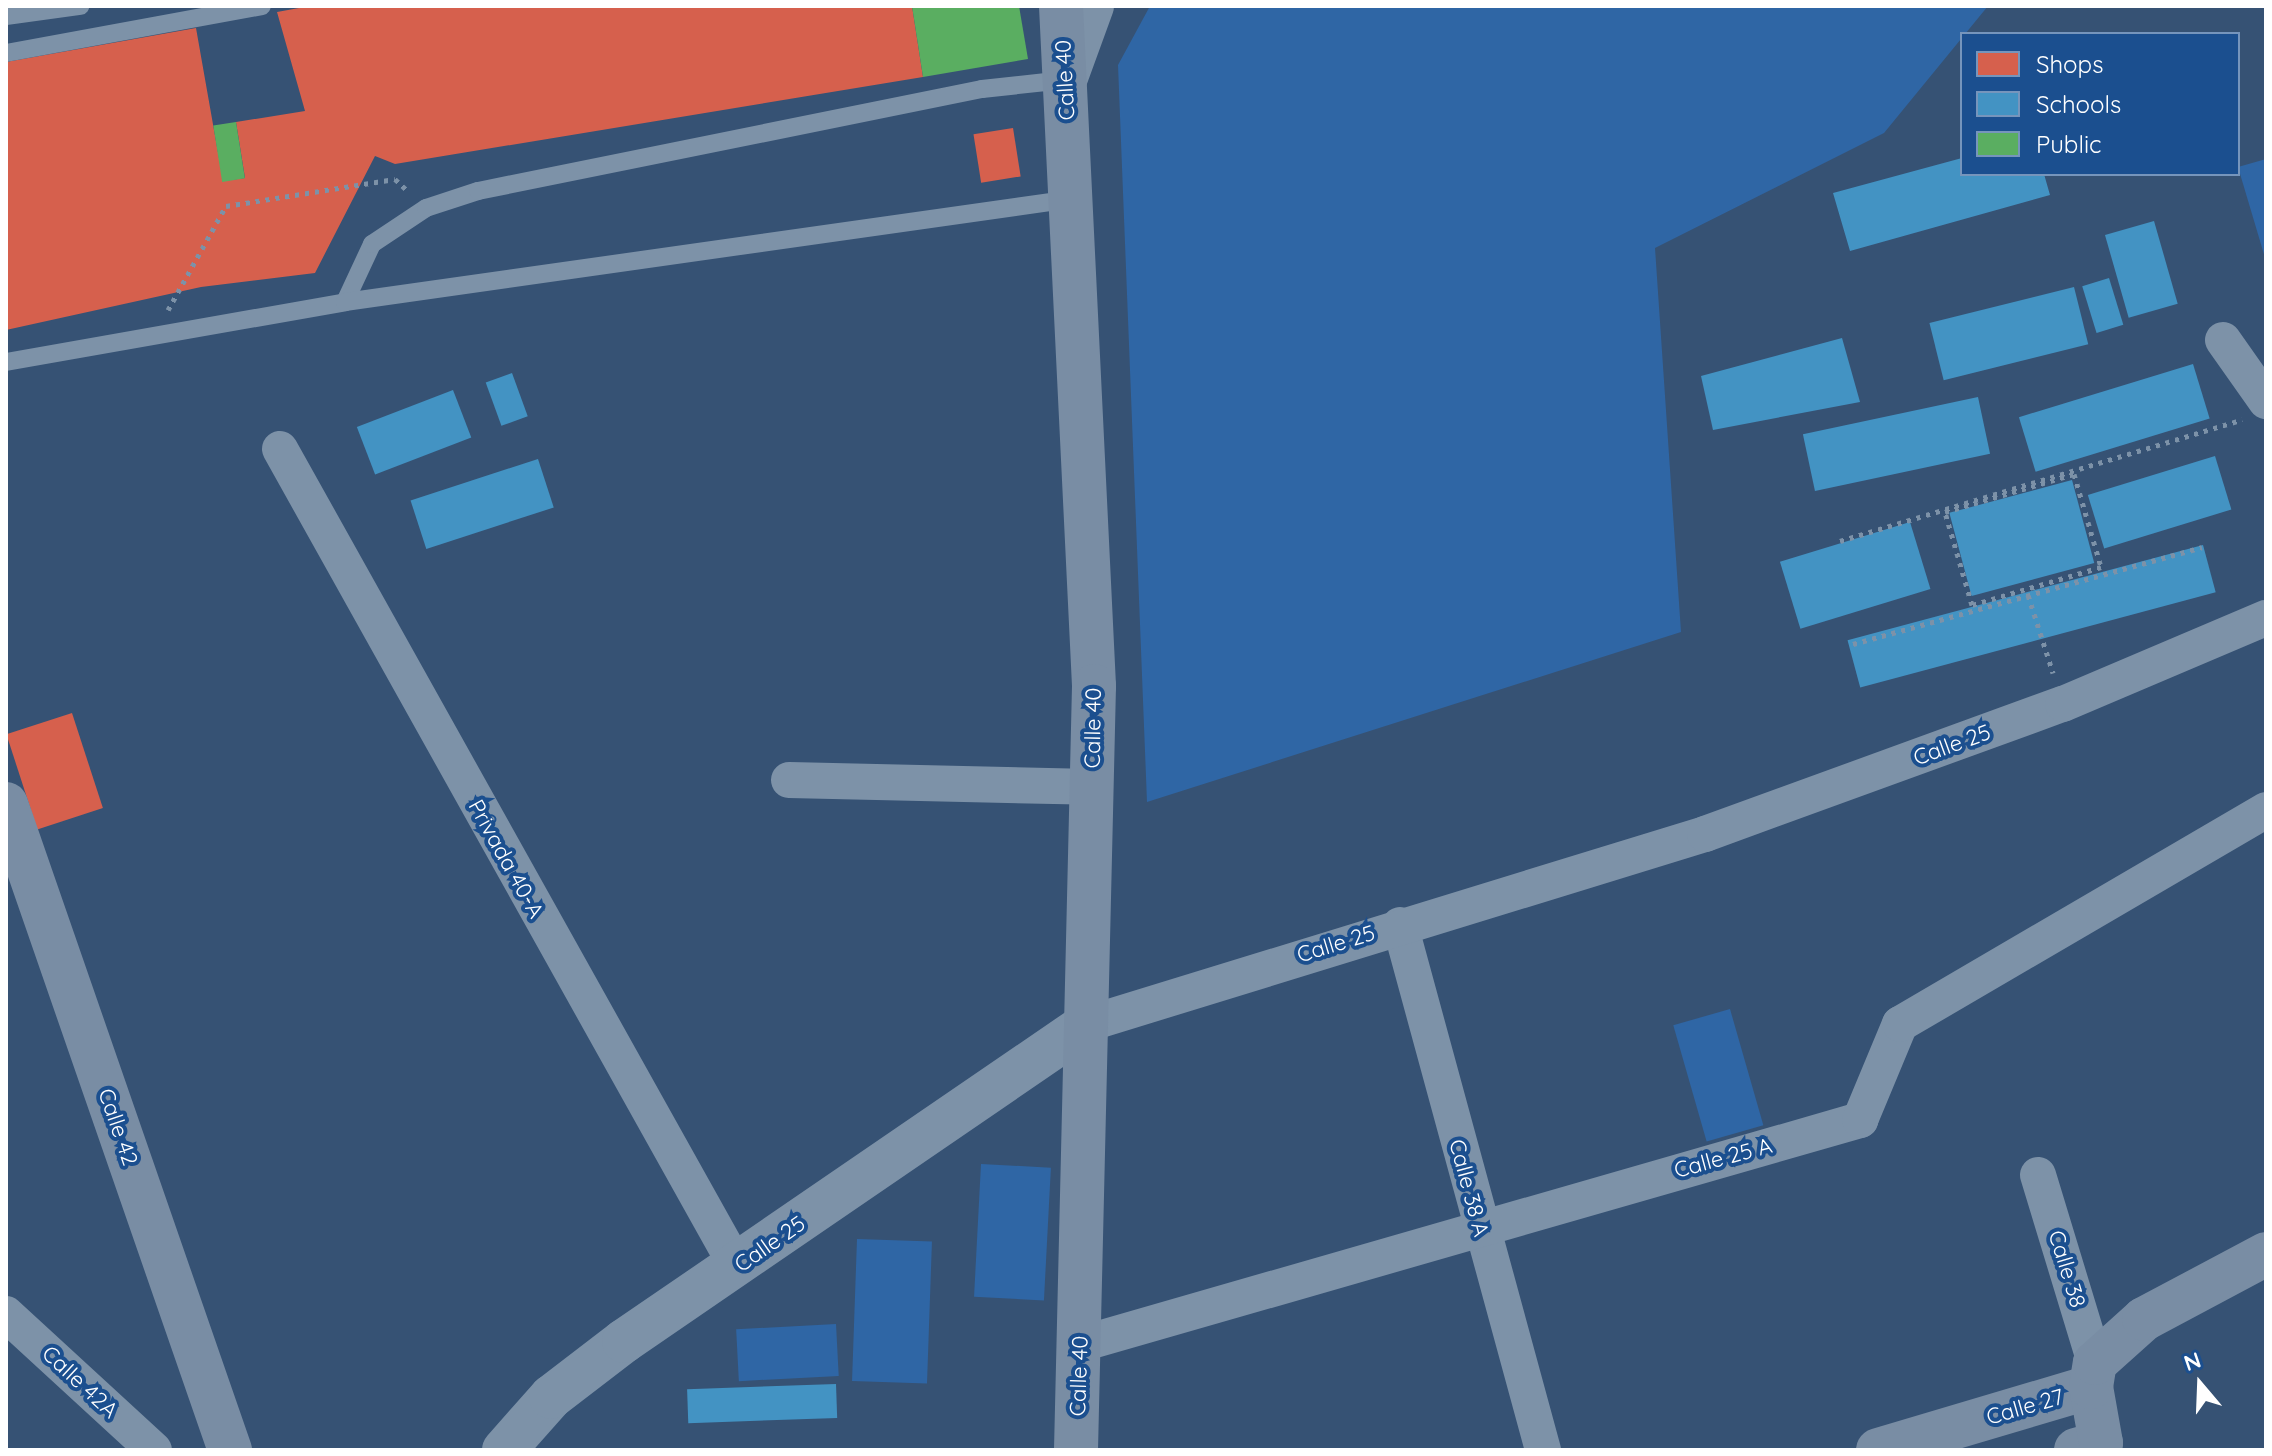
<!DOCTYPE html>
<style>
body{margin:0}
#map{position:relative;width:2272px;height:1456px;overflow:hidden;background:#365274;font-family:Quicksand,sans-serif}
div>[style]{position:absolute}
.green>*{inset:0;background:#2f66a5;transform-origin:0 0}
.shops>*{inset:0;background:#d6604d;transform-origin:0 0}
.schools>*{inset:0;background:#4393c3;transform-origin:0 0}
.public>*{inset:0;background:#5aae61;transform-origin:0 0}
.path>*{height:5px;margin-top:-2.5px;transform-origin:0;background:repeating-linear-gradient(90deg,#7d92a8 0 4px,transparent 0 10px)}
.service>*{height:18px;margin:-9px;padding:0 9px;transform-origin:9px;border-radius:9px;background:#7d92a8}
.minor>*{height:36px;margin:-18px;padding:0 18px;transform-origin:18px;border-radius:18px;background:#7d92a8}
.tertiary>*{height:44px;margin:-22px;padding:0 22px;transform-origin:22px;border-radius:22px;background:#7d92a8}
.secondary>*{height:44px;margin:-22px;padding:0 22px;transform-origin:22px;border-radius:22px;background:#798da4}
span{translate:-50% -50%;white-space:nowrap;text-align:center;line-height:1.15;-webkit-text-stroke:8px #1b4f8f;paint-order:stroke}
.street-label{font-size:22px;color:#fff}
.frame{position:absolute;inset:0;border:8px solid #fff;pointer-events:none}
.legend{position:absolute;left:1960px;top:32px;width:280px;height:144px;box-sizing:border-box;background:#1b4f8f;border:2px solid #7695bc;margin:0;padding:10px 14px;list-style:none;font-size:24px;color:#fff}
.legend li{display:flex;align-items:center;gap:16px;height:40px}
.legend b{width:40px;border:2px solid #7695bc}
.north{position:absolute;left:2160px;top:1344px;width:80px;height:80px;-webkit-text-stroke:6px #1b4f8f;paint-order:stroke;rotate:341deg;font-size:22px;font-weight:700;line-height:32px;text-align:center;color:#fff}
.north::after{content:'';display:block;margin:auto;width:28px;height:36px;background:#fff;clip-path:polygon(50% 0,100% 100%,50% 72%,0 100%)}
</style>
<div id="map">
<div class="green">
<div style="clip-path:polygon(1150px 6px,1988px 6px,1884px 133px,1655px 248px,1681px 632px,1147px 802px,1118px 65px)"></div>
<div style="clip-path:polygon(2266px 159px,2266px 261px,2238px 167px)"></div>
<div style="left:1730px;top:1009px;width:121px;height:59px;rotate:74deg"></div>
<div style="left:981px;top:1164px;width:70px;height:133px;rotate:3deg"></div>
<div style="left:857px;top:1239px;width:75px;height:142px;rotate:2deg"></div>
<div style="left:836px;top:1324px;width:52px;height:100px;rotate:87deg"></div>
</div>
<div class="shops">
<div style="clip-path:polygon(310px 6px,912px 6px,923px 77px,395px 164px,375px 156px,315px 273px,201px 287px,6px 330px,6px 62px,196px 28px,223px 181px,245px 178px,236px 122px,305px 111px,277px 12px)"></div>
<div style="left:1013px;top:128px;width:49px;height:40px;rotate:81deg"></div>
<div style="left:72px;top:713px;width:100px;height:69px;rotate:72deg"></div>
</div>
<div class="schools">
<div style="clip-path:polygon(1962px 158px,1962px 174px,2044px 174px,2050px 195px,1850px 251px,1833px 193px)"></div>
<div style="left:2154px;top:221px;width:86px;height:51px;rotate:74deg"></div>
<div style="left:2109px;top:278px;width:49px;height:28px;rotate:73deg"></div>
<div style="left:2074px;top:287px;width:59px;height:149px;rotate:76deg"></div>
<div style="clip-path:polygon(1842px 338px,1860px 402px,1713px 430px,1701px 376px)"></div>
<div style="left:2193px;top:364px;width:57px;height:182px;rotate:73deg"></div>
<div style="left:512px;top:373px;width:46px;height:28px;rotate:70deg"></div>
<div style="left:453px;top:390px;width:51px;height:103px;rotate:69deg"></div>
<div style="left:1978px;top:397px;width:58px;height:179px;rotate:78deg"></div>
<div style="left:2215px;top:456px;width:56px;height:133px;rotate:73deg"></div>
<div style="left:538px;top:459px;width:51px;height:134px;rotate:72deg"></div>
<div style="left:2072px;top:480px;width:86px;height:127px;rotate:75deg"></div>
<div style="left:1910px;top:522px;width:70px;height:136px;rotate:73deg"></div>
<div style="left:2203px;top:545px;width:49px;height:368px;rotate:75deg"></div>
<div style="left:836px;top:1384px;width:34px;height:149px;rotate:88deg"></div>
</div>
<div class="public">
<div style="clip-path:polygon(912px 6px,1019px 6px,1028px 59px,923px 77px)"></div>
<div style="left:236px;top:122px;width:57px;height:23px;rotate:81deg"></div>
</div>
<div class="path">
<div style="left:168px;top:310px;width:119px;rotate:-60.9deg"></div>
<div style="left:226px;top:206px;width:171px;rotate:-9.1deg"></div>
<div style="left:395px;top:179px;width:19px;rotate:43deg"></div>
<div style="left:2074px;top:474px;width:97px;rotate:73.8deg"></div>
<div style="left:2101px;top:567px;width:134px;rotate:163.6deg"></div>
<div style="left:1972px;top:605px;width:97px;rotate:-106.2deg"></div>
<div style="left:1945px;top:512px;width:134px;rotate:-16.4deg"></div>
<div style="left:1840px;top:541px;width:420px;rotate:-16.8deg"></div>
<div style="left:2028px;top:595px;width:82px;rotate:72.2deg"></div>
<div style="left:1853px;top:644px;width:362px;rotate:-15.5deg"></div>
</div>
<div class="service">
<div style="left:6px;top:16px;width:75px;rotate:-7.7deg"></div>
<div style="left:6px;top:53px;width:260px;rotate:-10.4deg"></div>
<div style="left:345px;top:302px;width:64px;rotate:-65deg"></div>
<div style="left:372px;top:244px;width:65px;rotate:-33.7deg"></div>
<div style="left:426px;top:208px;width:55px;rotate:-18.1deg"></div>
<div style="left:478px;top:191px;width:514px;rotate:-11.44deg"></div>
<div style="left:982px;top:89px;width:83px;rotate:-6.2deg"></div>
<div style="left:6px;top:362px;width:344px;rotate:-10deg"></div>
<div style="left:345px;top:302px;width:733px;rotate:-8.07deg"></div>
</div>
<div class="minor">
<div style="left:2223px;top:340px;width:75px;rotate:54.8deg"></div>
<div style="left:280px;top:449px;width:937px;rotate:60.81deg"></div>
<div style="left:789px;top:780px;width:303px;rotate:1.3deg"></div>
<div style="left:1400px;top:925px;width:544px;rotate:74.76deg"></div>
<div style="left:1087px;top:1024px;width:647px;rotate:-17.09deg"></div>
<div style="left:1705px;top:834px;width:381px;rotate:-20deg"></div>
<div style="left:2063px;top:704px;width:220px;rotate:-23deg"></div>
<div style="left:2038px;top:1175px;width:196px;rotate:73.1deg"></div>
<div style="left:6px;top:1314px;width:201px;rotate:42.6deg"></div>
<div style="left:1081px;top:1344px;width:811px;rotate:-16.04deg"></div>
<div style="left:1860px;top:1120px;width:104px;rotate:-67.4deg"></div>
<div style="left:1900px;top:1024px;width:424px;rotate:-30.3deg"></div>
</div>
<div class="tertiary">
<div style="left:1065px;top:80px;width:79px;rotate:-70deg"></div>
<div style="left:504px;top:1450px;width:71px;rotate:-48.4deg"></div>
<div style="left:551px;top:1397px;width:92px;rotate:-37.5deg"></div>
<div style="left:624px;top:1341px;width:561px;rotate:-34.4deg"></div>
</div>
<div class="secondary">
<div style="left:1061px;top:6px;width:681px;rotate:87.22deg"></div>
<div style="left:1094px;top:686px;width:764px;rotate:91.35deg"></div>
<div style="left:6px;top:804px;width:684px;rotate:70.88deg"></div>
<div style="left:1878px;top:1450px;width:222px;rotate:-16.5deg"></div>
<div style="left:2076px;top:1450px;width:26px;rotate:-16deg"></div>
<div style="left:2101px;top:1443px;width:57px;rotate:-100.1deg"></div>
<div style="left:2091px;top:1387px;width:24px;rotate:-81deg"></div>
<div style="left:2095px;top:1363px;width:66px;rotate:-41.9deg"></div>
<div style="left:2144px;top:1319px;width:138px;rotate:-28deg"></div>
</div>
<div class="street-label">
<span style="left:1065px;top:80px;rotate:-93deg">Calle 40</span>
<span style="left:1093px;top:728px;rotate:-89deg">Calle 40</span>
<span style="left:1952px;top:745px;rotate:-20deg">Calle 25</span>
<span style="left:506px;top:859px;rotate:61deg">Privada 40-A</span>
<span style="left:1336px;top:944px;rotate:-17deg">Calle 25</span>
<span style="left:118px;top:1127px;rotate:71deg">Calle 42</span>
<span style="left:1723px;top:1158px;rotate:-15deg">Calle 25 A</span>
<span style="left:1469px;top:1188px;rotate:75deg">Calle 38 A</span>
<span style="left:770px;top:1244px;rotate:-35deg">Calle 25</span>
<span style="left:2067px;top:1269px;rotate:73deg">Calle 38</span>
<span style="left:1079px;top:1376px;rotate:-88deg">Calle 40</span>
<span style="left:80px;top:1382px;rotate:43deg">Calle 42A</span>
<span style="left:2025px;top:1407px;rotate:-16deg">Calle 27</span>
</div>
<div class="frame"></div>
<ul class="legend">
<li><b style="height:22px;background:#d6604d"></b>Shops</li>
<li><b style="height:22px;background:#4393c3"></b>Schools</li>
<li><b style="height:22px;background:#5aae61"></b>Public</li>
</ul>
<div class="north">N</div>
</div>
